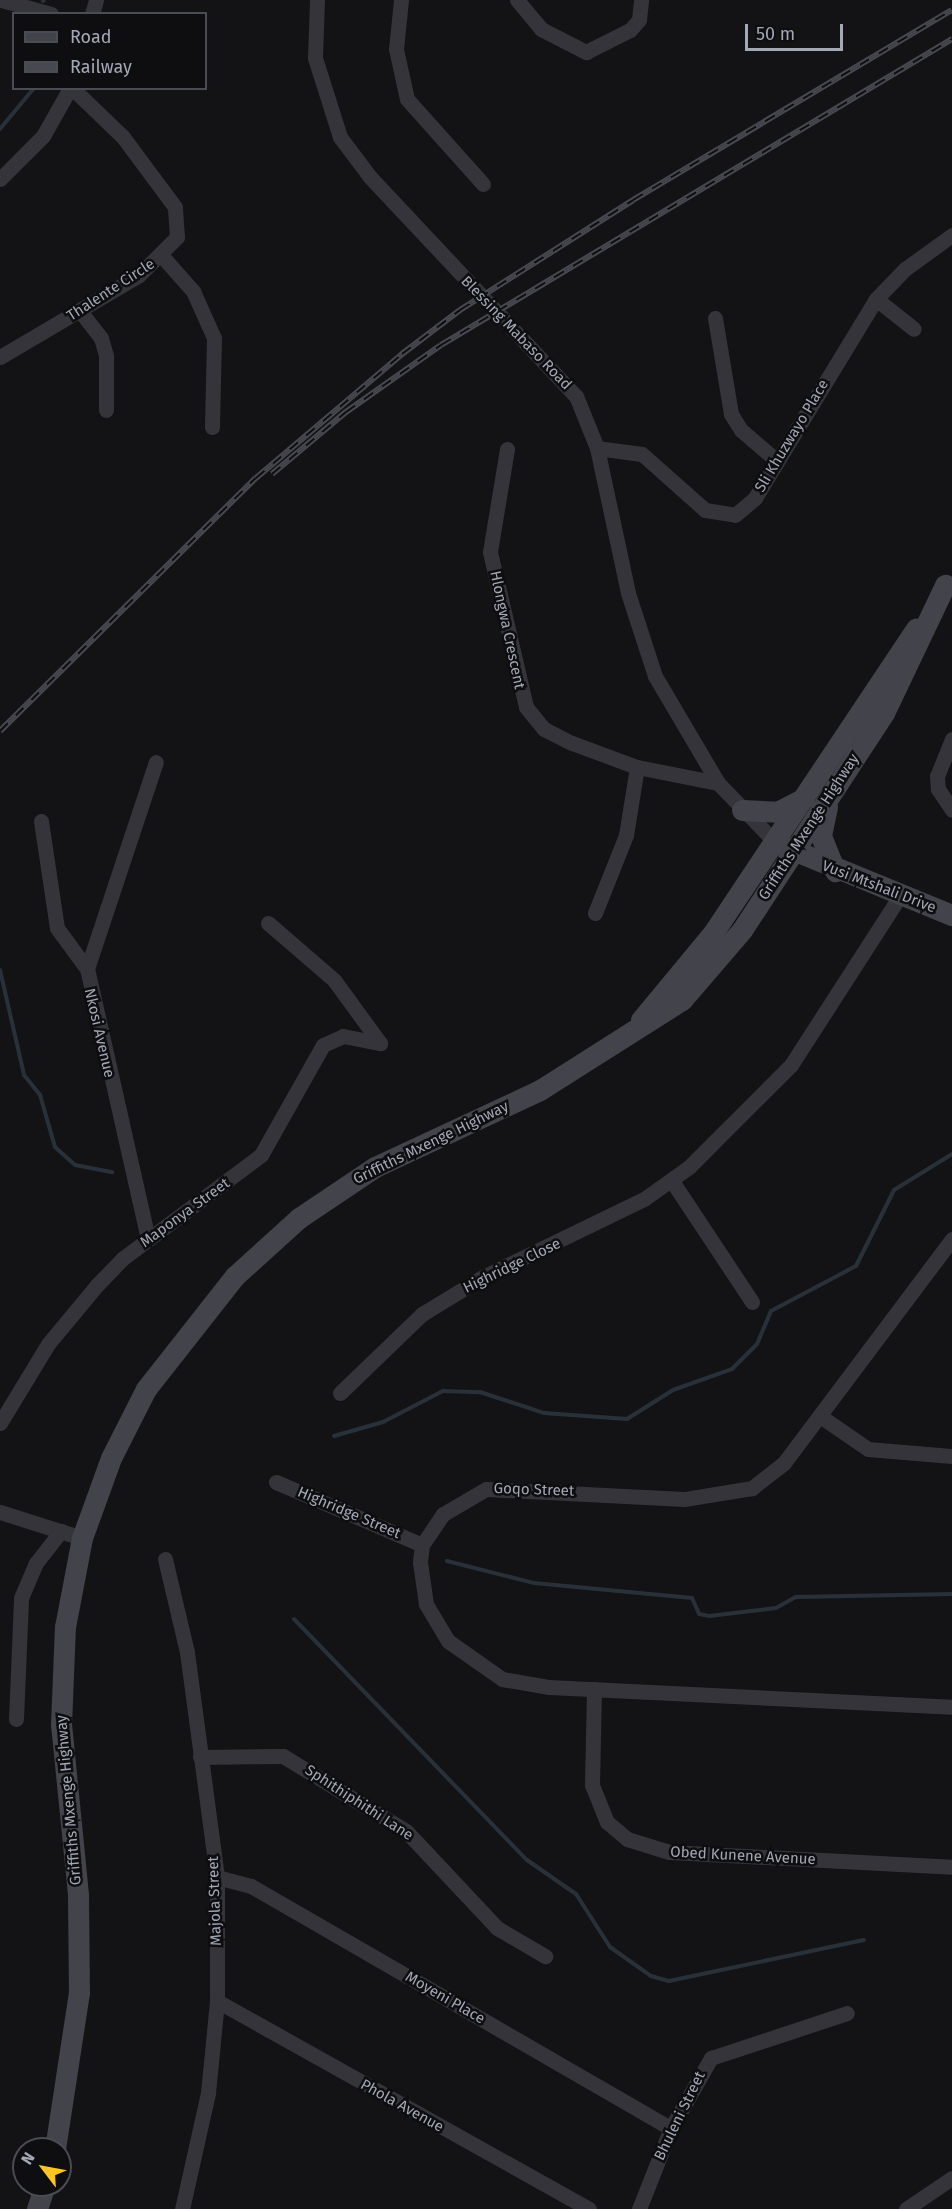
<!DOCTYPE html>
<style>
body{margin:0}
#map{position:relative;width:952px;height:2209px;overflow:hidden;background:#131315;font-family:"Fira Sans",sans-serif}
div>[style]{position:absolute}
.stream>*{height:4px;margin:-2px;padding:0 2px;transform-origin:2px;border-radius:2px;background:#28313a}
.street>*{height:15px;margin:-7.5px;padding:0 7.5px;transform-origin:7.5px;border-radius:7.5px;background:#34343a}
.secondary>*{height:21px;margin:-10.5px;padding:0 10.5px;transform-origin:10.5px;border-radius:10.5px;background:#42434b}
.rail>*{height:6px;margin-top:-3px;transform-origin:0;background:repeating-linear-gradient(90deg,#0e0e10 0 11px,#474850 0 22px);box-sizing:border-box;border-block:2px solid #474850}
span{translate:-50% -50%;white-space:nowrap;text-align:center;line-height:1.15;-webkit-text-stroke:5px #0e0e10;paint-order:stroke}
.street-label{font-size:15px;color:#a3a8b7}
.legend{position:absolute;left:12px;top:12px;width:195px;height:78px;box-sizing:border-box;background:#0e0e10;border:2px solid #4a4c53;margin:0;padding:8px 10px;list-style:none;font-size:18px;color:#a3a8b7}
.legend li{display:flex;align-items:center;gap:12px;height:30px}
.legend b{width:30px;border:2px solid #4a4c53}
.north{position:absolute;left:12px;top:2137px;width:60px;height:60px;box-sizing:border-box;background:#0e0e10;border:2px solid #4a4c53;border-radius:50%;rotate:302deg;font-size:16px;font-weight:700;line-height:24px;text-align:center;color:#a3a8b7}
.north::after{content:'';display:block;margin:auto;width:21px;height:27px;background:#ffc421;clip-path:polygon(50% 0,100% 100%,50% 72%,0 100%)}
.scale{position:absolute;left:745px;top:24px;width:98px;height:27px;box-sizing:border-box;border:3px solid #a3a8b7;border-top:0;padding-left:8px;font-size:18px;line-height:21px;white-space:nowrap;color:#a3a8b7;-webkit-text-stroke:4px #0e0e10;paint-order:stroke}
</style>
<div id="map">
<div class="stream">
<div style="left:43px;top:1px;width:1px;rotate:-45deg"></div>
<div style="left:0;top:129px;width:53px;rotate:-50.3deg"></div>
<div style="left:0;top:970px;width:108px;rotate:77.1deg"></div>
<div style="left:24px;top:1075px;width:26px;rotate:51deg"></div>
<div style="left:40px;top:1095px;width:54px;rotate:73.9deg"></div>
<div style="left:55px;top:1147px;width:27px;rotate:42deg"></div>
<div style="left:75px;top:1165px;width:38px;rotate:11deg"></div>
<div style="left:334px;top:1436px;width:51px;rotate:-15.9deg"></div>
<div style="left:383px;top:1422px;width:68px;rotate:-27.3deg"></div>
<div style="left:443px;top:1391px;width:37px;rotate:2deg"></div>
<div style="left:480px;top:1392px;width:67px;rotate:18.2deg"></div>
<div style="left:544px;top:1413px;width:83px;rotate:4.1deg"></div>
<div style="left:627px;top:1419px;width:54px;rotate:-32.2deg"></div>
<div style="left:673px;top:1390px;width:63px;rotate:-19.6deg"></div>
<div style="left:732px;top:1369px;width:35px;rotate:-45deg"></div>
<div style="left:757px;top:1344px;width:36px;rotate:-67deg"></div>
<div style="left:771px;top:1311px;width:96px;rotate:-27.9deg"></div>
<div style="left:856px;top:1266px;width:85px;rotate:-63.4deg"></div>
<div style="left:894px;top:1190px;width:68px;rotate:-31.8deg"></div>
<div style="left:447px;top:1561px;width:90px;rotate:14.2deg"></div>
<div style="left:534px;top:1583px;width:159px;rotate:5.4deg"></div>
<div style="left:692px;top:1598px;width:17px;rotate:66deg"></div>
<div style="left:699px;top:1614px;width:10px;rotate:11deg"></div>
<div style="left:709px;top:1616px;width:67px;rotate:-6.8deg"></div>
<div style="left:776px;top:1608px;width:23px;rotate:-29deg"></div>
<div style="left:796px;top:1597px;width:156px;rotate:-1.1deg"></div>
<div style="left:294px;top:1619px;width:335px;rotate:46deg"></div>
<div style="left:527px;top:1860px;width:60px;rotate:34.8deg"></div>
<div style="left:576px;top:1894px;width:63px;rotate:57.3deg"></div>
<div style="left:610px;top:1947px;width:50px;rotate:35.3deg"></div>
<div style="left:651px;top:1976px;width:19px;rotate:16deg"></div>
<div style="left:669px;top:1981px;width:199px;rotate:-11.9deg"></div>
</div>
<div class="street">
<div style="left:1px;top:0;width:52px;rotate:15.6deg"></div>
<div style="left:317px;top:0;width:58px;rotate:92deg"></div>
<div style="left:315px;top:58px;width:83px;rotate:72.4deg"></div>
<div style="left:340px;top:137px;width:50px;rotate:53.1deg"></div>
<div style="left:370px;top:177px;width:301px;rotate:46.8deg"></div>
<div style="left:576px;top:396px;width:56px;rotate:68deg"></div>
<div style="left:597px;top:448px;width:148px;rotate:77.9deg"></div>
<div style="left:628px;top:593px;width:87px;rotate:72deg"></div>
<div style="left:655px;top:676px;width:124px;rotate:59.5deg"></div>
<div style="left:718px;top:783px;width:82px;rotate:46deg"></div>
<div style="left:401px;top:0;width:49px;rotate:95.8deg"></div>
<div style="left:396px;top:49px;width:51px;rotate:77.6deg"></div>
<div style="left:407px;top:99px;width:114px;rotate:48.2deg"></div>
<div style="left:517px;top:0;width:38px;rotate:50deg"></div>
<div style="left:541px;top:29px;width:51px;rotate:27.1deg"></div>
<div style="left:586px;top:52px;width:49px;rotate:-26.6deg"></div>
<div style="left:630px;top:30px;width:13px;rotate:-48deg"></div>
<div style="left:639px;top:20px;width:20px;rotate:-84deg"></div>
<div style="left:92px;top:14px;width:15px;rotate:-74deg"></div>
<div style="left:0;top:179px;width:61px;rotate:-45deg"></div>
<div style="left:43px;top:136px;width:55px;rotate:-60.6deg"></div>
<div style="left:162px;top:256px;width:47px;rotate:48.5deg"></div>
<div style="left:193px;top:291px;width:51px;rotate:65.9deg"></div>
<div style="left:214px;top:338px;width:89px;rotate:91.3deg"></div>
<div style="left:876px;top:299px;width:48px;rotate:38.3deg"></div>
<div style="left:80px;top:311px;width:34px;rotate:52deg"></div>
<div style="left:101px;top:338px;width:19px;rotate:74deg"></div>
<div style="left:106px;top:356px;width:54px;rotate:90deg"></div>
<div style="left:715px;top:318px;width:97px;rotate:80.5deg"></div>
<div style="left:731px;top:414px;width:19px;rotate:58deg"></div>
<div style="left:741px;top:430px;width:48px;rotate:40.7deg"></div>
<div style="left:0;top:357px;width:161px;rotate:-30.5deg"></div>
<div style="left:139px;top:275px;width:54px;rotate:-45deg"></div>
<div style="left:177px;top:237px;width:30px;rotate:-94deg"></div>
<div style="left:175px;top:207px;width:87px;rotate:-126.6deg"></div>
<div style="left:123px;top:137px;width:71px;rotate:-136.1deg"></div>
<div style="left:597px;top:448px;width:45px;rotate:7.6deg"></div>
<div style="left:642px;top:454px;width:84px;rotate:41.6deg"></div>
<div style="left:705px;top:510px;width:30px;rotate:9deg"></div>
<div style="left:735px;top:515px;width:26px;rotate:-40deg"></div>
<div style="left:755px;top:498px;width:233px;rotate:-58.7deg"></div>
<div style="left:876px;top:299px;width:42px;rotate:-46deg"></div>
<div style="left:905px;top:269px;width:58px;rotate:-35.9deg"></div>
<div style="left:507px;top:449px;width:104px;rotate:99.4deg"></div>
<div style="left:490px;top:552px;width:159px;rotate:76.9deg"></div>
<div style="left:526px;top:707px;width:28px;rotate:51deg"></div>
<div style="left:544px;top:729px;width:31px;rotate:27deg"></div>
<div style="left:572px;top:743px;width:69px;rotate:20.3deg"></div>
<div style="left:637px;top:767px;width:83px;rotate:11.2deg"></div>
<div style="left:952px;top:739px;width:40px;rotate:112deg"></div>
<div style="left:937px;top:776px;width:13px;rotate:86deg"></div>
<div style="left:938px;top:789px;width:25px;rotate:56deg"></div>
<div style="left:41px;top:821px;width:108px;rotate:81.5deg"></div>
<div style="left:57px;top:928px;width:51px;rotate:53.8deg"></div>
<div style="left:595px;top:913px;width:84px;rotate:-68.3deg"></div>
<div style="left:626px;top:835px;width:69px;rotate:-80.8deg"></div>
<div style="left:268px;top:923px;width:87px;rotate:40.8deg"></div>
<div style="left:334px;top:980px;width:78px;rotate:53.9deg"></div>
<div style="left:672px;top:1181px;width:145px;rotate:56.5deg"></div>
<div style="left:148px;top:1239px;width:277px;rotate:-102.7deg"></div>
<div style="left:87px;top:969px;width:218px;rotate:-71.6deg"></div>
<div style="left:952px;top:1239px;width:280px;rotate:126.9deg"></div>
<div style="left:784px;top:1463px;width:41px;rotate:142deg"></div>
<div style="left:752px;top:1488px;width:69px;rotate:170.8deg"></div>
<div style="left:684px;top:1499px;width:198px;rotate:-177.1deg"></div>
<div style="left:486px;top:1489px;width:50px;rotate:149.8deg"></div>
<div style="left:443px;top:1514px;width:37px;rotate:124deg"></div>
<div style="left:422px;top:1545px;width:17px;rotate:97deg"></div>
<div style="left:420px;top:1562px;width:42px;rotate:81.9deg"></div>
<div style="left:426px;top:1604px;width:43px;rotate:59.3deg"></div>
<div style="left:448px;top:1641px;width:66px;rotate:35.1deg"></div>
<div style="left:502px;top:1679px;width:48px;rotate:9.7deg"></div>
<div style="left:549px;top:1687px;width:403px;rotate:2.8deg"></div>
<div style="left:340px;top:1393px;width:114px;rotate:-43.9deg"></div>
<div style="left:422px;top:1314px;width:69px;rotate:-31.4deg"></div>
<div style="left:481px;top:1278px;width:181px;rotate:-25.9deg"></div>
<div style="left:644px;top:1199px;width:55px;rotate:-35.4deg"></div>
<div style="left:689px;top:1167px;width:144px;rotate:-45deg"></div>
<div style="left:791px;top:1065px;width:201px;rotate:-57.2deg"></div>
<div style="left:820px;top:1416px;width:58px;rotate:34.5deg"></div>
<div style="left:868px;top:1449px;width:84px;rotate:4.8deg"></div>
<div style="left:0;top:1423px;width:92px;rotate:-58.7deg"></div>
<div style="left:48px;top:1344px;width:77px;rotate:-50.3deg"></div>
<div style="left:97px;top:1285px;width:36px;rotate:-46deg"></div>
<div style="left:122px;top:1259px;width:174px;rotate:-36.8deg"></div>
<div style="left:261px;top:1155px;width:126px;rotate:-60.6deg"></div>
<div style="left:323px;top:1045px;width:22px;rotate:-24deg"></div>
<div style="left:343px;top:1036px;width:38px;rotate:11deg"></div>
<div style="left:276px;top:1482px;width:159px;rotate:23.3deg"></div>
<div style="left:0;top:1512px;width:86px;rotate:17.6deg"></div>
<div style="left:165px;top:1559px;width:96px;rotate:76.7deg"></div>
<div style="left:187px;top:1652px;width:227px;rotate:82.4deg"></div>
<div style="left:217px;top:1877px;width:124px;rotate:90deg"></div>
<div style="left:217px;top:2001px;width:92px;rotate:95.6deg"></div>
<div style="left:208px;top:2093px;width:119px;rotate:102.6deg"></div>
<div style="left:594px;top:1689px;width:96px;rotate:91.2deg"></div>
<div style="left:592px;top:1785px;width:40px;rotate:68deg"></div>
<div style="left:607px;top:1822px;width:26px;rotate:40deg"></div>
<div style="left:627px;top:1839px;width:44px;rotate:17.2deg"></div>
<div style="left:669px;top:1852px;width:283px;rotate:3deg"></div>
<div style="left:16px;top:1719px;width:121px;rotate:-87.6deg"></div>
<div style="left:21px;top:1598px;width:38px;rotate:-67deg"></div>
<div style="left:36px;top:1563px;width:41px;rotate:-52deg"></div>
<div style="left:200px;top:1757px;width:83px;rotate:-0.7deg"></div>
<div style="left:283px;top:1756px;width:144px;rotate:31.4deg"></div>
<div style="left:406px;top:1831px;width:133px;rotate:46.8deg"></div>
<div style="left:497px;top:1928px;width:56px;rotate:30.3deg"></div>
<div style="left:217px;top:1877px;width:35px;rotate:15deg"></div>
<div style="left:251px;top:1886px;width:485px;rotate:30deg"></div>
<div style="left:217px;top:2001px;width:426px;rotate:29.2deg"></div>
<div style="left:639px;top:2209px;width:87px;rotate:-68.4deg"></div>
<div style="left:671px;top:2128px;width:81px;rotate:-60.3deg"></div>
<div style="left:711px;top:2058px;width:143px;rotate:-18.3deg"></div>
<div style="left:906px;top:2209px;width:55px;rotate:-34deg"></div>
</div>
<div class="secondary">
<div style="left:827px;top:807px;width:30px;rotate:102deg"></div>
<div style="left:821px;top:836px;width:38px;rotate:68deg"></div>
<div style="left:742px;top:810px;width:35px;rotate:3deg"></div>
<div style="left:777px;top:812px;width:30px;rotate:-27deg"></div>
<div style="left:781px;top:845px;width:185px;rotate:22.3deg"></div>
<div style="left:641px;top:1020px;width:113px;rotate:-50.4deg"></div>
<div style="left:713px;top:933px;width:366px;rotate:-56.3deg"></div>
<div style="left:55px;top:2149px;width:158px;rotate:-81.3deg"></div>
<div style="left:79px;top:1993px;width:99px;rotate:-90.6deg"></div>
<div style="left:78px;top:1894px;width:170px;rotate:-95.7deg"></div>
<div style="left:61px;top:1725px;width:98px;rotate:-87.7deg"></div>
<div style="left:65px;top:1627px;width:91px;rotate:-79.2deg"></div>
<div style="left:82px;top:1538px;width:85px;rotate:-70.1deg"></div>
<div style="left:111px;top:1458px;width:77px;rotate:-63.1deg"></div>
<div style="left:146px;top:1389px;width:144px;rotate:-51.8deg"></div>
<div style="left:235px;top:1276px;width:86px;rotate:-42.2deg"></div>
<div style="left:299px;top:1218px;width:92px;rotate:-33.9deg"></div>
<div style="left:375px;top:1167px;width:182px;rotate:-25deg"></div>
<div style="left:540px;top:1090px;width:168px;rotate:-32.4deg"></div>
<div style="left:682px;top:1000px;width:92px;rotate:-49.4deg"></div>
<div style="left:742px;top:930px;width:259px;rotate:-56.8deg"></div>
<div style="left:884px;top:713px;width:142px;rotate:-64.5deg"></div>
<div style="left:37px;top:2209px;width:25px;rotate:-72deg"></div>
</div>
<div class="rail">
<div style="left:272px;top:474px;width:97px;rotate:-40deg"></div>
<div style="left:346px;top:412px;width:116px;rotate:-35.2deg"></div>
<div style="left:441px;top:345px;width:596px;rotate:-30.91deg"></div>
<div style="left:0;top:731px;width:360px;rotate:-44.7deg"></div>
<div style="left:256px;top:478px;width:192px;rotate:-40.3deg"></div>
<div style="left:402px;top:354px;width:73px;rotate:-37.2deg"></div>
<div style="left:460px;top:310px;width:205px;rotate:-32.4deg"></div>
<div style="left:633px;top:200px;width:371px;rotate:-30.8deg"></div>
</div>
<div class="street-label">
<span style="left:111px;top:290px;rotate:-33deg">Thalente Circle</span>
<span style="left:516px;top:333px;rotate:46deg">Blessing Mabaso Road</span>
<span style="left:792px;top:436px;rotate:-59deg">Sli Khuzwayo Place</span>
<span style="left:507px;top:630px;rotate:78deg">Hlongwa Crescent</span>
<span style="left:809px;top:827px;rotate:-57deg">Griffiths Mxenge Highway</span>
<span style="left:879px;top:887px;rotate:21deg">Vusi Mtshali Drive</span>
<span style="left:99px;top:1033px;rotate:77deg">Nkosi Avenue</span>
<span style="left:431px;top:1143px;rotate:-26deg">Griffiths Mxenge Highway</span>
<span style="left:185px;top:1213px;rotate:-36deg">Maponya Street</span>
<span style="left:512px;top:1266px;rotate:-26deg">Highridge Close</span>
<span style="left:534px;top:1490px;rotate:2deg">Goqo Street</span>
<span style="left:349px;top:1513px;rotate:23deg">Highridge Street</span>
<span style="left:69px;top:1800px;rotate:-95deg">Griffiths Mxenge Highway</span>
<span style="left:359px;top:1803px;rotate:33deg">Sphithiphithi Lane</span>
<span style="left:743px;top:1856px;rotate:3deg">Obed Kunene Avenue</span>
<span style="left:215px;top:1901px;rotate:-92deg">Majola Street</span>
<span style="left:445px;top:1998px;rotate:30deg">Moyeni Place</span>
<span style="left:402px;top:2106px;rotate:29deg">Phola Avenue</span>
<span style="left:680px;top:2116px;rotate:-64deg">Bhuleni Street</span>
</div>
<ul class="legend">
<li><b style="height:8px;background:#42434b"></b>Road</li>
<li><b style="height:8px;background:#474850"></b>Railway</li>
</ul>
<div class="north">N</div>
<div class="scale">50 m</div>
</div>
